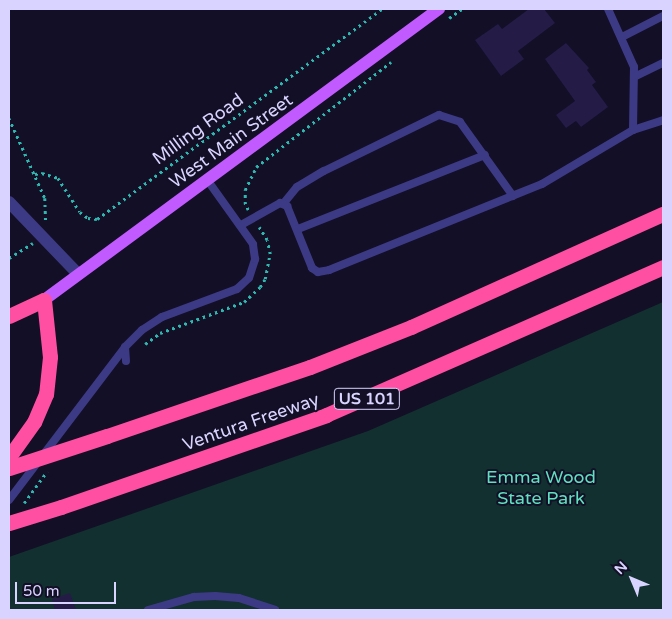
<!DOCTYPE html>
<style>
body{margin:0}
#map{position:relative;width:672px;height:619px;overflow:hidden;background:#130f26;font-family:"Varela Round",sans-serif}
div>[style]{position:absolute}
.green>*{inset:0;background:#12302f}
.building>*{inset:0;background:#241b47}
.path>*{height:2.5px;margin-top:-1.25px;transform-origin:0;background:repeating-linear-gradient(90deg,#2fb8b0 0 2.5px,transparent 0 6.5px)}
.service>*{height:8px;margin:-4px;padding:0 4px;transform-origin:4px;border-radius:4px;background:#3d3a85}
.minor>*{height:12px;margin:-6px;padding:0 6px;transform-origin:6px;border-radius:6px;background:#3d3a85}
.primary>*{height:12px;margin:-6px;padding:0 6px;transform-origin:6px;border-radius:6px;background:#c25bff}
.motorway>*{height:15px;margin:-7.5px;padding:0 7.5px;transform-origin:7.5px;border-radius:7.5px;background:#ff4fa3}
.motorway-bridge>*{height:15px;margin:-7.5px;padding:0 7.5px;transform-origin:7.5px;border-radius:7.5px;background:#ff4fa3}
span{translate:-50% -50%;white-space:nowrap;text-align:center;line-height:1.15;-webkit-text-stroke:4px #130f26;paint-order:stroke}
.shield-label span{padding:1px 4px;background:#130f26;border:1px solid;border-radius:4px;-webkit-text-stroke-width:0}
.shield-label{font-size:16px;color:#d9d4ff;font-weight:700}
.street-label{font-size:18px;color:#d9d4ff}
.park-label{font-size:18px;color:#5fe0c0}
.frame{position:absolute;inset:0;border:10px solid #d9d4ff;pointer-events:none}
.north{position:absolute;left:607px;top:554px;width:50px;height:50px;-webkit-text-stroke:4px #130f26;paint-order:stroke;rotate:315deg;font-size:14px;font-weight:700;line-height:20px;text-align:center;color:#d9d4ff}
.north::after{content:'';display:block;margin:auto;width:18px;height:22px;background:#d9d4ff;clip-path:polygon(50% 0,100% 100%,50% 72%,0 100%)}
.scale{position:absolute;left:15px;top:582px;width:101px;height:22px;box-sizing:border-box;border:2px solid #d9d4ff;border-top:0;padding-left:6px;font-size:15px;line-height:18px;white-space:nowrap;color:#d9d4ff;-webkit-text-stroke:4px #130f26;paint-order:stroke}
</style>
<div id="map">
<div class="green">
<div style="clip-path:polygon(663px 302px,663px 610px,9px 610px,9px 557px,368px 431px)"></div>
</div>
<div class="building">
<div style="clip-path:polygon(529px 9px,544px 9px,555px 23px,518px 51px,524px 59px,501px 76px,475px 40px,498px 24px,502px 29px)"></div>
<div style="clip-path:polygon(566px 43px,589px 68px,587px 70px,596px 82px,592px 85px,608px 107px,581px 127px,576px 121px,566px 128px,556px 115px,575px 101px,545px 59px)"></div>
<div style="clip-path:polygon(70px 593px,76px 610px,55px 610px,52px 599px)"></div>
</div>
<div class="path">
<div style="left:449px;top:18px;width:16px;rotate:-35deg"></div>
<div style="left:9px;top:118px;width:88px;rotate:65.8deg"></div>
<div style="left:45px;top:198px;width:25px;rotate:88deg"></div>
<div style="left:35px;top:174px;width:7px;rotate:-8deg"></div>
<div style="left:42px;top:173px;width:17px;rotate:17deg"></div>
<div style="left:58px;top:178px;width:40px;rotate:57.1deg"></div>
<div style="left:80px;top:212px;width:10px;rotate:37deg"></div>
<div style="left:88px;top:218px;width:9px;rotate:6deg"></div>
<div style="left:97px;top:219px;width:354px;rotate:-36.4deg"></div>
<div style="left:248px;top:210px;width:7px;rotate:-117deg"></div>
<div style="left:245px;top:204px;width:14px;rotate:-90deg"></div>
<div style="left:245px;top:190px;width:25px;rotate:-64deg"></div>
<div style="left:256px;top:167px;width:171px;rotate:-37.9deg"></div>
<div style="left:9px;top:258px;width:28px;rotate:-32deg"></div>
<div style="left:145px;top:344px;width:19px;rotate:-36deg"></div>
<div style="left:160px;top:333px;width:90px;rotate:-20.3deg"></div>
<div style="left:244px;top:302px;width:22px;rotate:-43deg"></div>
<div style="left:260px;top:287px;width:9px;rotate:-58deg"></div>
<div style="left:265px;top:279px;width:25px;rotate:-79deg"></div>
<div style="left:270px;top:254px;width:14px;rotate:-102deg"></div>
<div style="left:267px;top:240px;width:15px;rotate:-122deg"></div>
<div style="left:24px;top:503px;width:39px;rotate:-54deg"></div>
</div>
<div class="service">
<div style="left:622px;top:37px;width:46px;rotate:-27.1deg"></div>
<div style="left:634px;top:77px;width:32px;rotate:-26deg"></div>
<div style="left:633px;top:130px;width:32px;rotate:-18deg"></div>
<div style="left:283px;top:204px;width:22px;rotate:-51deg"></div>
<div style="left:297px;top:187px;width:31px;rotate:-31deg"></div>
<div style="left:324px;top:171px;width:128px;rotate:-26deg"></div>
<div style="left:439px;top:115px;width:22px;rotate:18deg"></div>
<div style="left:460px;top:122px;width:91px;rotate:54.4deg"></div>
<div style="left:241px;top:225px;width:45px;rotate:-29.4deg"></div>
<div style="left:280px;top:203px;width:8px;rotate:23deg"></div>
<div style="left:287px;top:206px;width:67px;rotate:68deg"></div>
<div style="left:312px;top:268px;width:7px;rotate:34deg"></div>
<div style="left:318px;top:272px;width:11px;rotate:-10deg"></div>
<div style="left:329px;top:270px;width:230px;rotate:-22deg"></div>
<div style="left:542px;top:184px;width:106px;rotate:-30.7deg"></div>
<div style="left:633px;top:130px;width:63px;rotate:-89.1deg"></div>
<div style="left:634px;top:67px;width:64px;rotate:-114.1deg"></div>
<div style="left:298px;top:229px;width:201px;rotate:-21.6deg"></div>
<div style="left:125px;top:347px;width:14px;rotate:86deg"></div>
<div style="left:9px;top:500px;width:192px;rotate:-52.8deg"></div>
<div style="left:125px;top:347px;width:24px;rotate:-45deg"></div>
<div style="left:142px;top:330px;width:24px;rotate:-33deg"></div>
<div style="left:162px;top:317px;width:80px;rotate:-20.5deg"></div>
<div style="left:237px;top:289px;width:16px;rotate:-43deg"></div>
<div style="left:249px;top:278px;width:20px;rotate:-72deg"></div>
<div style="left:255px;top:259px;width:15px;rotate:-98deg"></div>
<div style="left:253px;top:244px;width:77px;rotate:-125.5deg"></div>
<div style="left:148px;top:610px;width:48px;rotate:-15.8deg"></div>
<div style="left:194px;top:597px;width:21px;rotate:-3deg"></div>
<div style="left:215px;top:596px;width:24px;rotate:5deg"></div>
<div style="left:239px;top:598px;width:38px;rotate:18deg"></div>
</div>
<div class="minor">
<div style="left:9px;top:202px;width:100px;rotate:46.2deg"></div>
</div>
<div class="primary">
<div style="left:44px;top:300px;width:491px;rotate:-36.4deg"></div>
</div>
<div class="motorway">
<div style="left:9px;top:316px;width:38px;rotate:-25deg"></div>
<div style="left:44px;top:300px;width:57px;rotate:84deg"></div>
<div style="left:50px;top:357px;width:37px;rotate:96deg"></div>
<div style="left:46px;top:394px;width:30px;rotate:113deg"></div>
<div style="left:34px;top:422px;width:43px;rotate:125.5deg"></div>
<div style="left:107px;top:436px;width:214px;rotate:-18.8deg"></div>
<div style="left:310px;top:367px;width:109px;rotate:-21.6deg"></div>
<div style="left:411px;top:327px;width:276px;rotate:-24.2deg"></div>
<div style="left:61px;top:507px;width:281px;rotate:-19.1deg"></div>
<div style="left:326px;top:415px;width:368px;rotate:-23.7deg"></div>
</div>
<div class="motorway-bridge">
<div style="left:9px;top:468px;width:103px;rotate:-18.1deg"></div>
<div style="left:9px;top:523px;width:54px;rotate:-17.1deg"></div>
</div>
<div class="shield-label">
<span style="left:367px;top:399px">US 101</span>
</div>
<div class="street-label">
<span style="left:198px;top:129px;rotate:-36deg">Milling Road</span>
<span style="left:231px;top:141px;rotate:-36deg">West Main Street</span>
<span style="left:251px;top:422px;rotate:-19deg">Ventura Freeway</span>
</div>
<div class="park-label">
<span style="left:541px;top:488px">Emma Wood<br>State Park</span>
</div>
<div class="frame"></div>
<div class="north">N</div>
<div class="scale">50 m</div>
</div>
